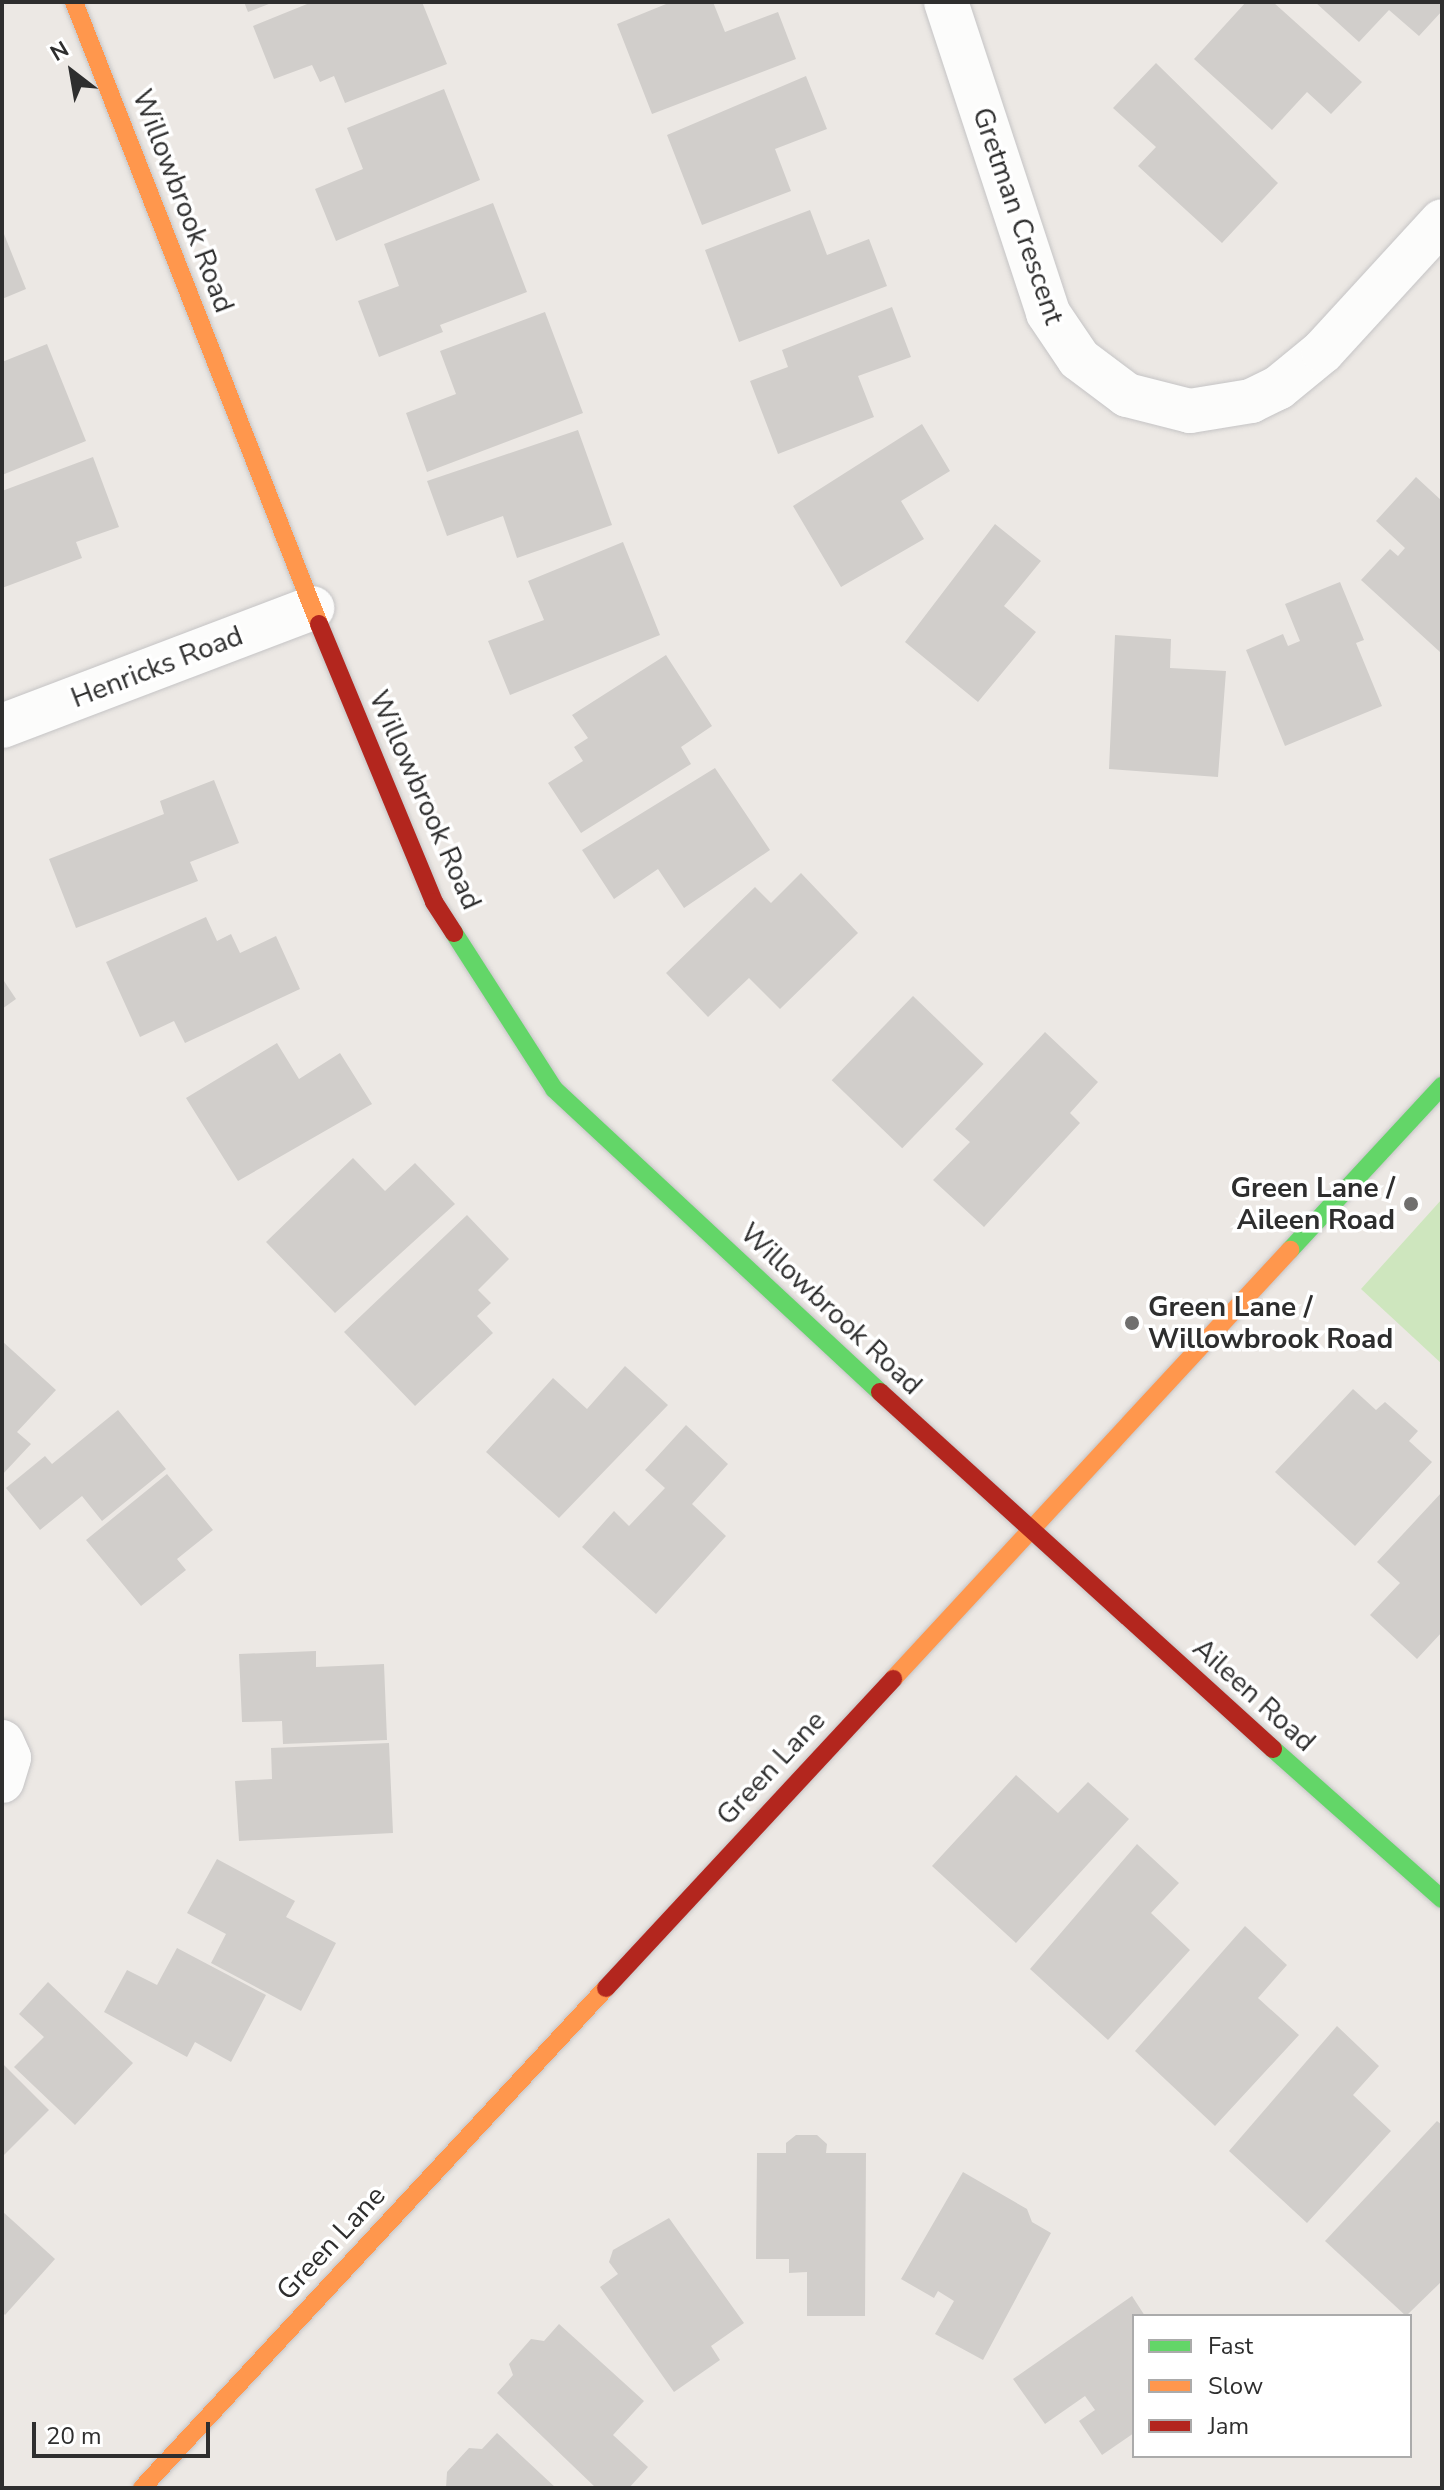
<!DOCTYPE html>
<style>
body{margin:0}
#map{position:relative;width:1444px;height:2490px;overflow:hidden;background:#ece8e4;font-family:"Nunito Sans",sans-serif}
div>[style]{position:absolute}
.green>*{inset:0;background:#cee6be}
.building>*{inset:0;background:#d1cecb;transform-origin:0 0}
.roads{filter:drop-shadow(0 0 2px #c5c4c5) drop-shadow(0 0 2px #c5c4c5)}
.street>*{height:44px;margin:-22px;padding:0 22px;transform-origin:22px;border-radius:22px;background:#fcfcfb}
.fast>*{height:18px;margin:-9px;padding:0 9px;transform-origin:9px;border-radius:9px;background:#63d668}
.slow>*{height:18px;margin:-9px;padding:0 9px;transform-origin:9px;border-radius:9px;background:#ff974d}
.jam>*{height:18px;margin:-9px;padding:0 9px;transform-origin:9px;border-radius:9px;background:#b3261e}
.dots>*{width:22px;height:22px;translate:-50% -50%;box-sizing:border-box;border:4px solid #fff;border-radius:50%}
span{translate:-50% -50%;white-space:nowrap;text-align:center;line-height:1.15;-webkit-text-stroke:7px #fff;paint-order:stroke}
.street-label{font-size:28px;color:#2e2e2e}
.poi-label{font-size:28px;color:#2e2e2e;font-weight:700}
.right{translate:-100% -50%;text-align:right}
.left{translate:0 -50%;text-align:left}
.frame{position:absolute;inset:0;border:4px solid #2e2e2e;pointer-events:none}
.legend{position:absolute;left:1132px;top:2314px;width:280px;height:144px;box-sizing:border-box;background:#fff;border:2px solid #ababab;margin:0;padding:10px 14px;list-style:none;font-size:24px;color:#2e2e2e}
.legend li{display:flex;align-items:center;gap:16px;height:40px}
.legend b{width:40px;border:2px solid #ababab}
.north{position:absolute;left:32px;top:32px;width:80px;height:80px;-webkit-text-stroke:6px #fff;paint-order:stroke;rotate:329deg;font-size:22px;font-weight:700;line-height:32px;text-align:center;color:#2e2e2e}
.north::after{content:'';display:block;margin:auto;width:28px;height:36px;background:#2e2e2e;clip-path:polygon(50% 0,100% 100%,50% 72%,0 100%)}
.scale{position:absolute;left:32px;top:2422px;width:178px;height:36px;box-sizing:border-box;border:4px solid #2e2e2e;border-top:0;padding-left:10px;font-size:24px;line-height:28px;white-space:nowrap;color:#2e2e2e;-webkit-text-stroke:6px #fff;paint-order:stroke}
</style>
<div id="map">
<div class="green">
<div style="clip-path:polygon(1442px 1199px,1442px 1364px,1361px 1289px)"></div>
</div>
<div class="building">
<div style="clip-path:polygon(244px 2px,274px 2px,248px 12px)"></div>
<div style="clip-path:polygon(312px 2px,422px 2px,447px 64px,345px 103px,334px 76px,320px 82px,312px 65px,274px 79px,253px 26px)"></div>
<div style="clip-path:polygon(671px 2px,713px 2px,725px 32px,778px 12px,796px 59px,652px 114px,617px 24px)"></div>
<div style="clip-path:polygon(1246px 2px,1273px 2px,1362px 82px,1331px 114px,1307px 92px,1272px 130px,1194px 59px)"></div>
<div style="clip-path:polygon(1315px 2px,1442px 2px,1442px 11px,1419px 36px,1389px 10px,1359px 42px)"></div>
<div style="clip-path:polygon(1156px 63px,1278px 183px,1222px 243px,1138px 166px,1156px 147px,1113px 108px)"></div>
<div style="clip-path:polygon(806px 76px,827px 129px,775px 149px,791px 191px,702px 225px,667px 135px)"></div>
<div style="clip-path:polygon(444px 89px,480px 180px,336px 241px,315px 189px,363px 169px,347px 128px)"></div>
<div style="clip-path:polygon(493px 203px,527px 292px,440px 325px,443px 332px,379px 357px,358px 301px,399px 286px,384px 244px)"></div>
<div style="clip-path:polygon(810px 210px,827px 255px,869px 239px,887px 286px,739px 342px,705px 250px)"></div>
<div style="clip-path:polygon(2px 229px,26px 289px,2px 299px)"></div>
<div style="clip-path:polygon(892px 307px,911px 357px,858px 376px,874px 417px,778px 454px,750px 381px,788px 367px,782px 350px)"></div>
<div style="clip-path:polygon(545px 312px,583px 413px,427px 472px,406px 413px,456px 394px,440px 351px)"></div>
<div style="clip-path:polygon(47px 344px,86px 441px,2px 475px,2px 362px)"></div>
<div style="clip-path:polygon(922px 424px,950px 471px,901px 501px,924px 539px,841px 587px,793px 506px)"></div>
<div style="clip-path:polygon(578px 430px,612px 525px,517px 558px,503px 516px,447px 536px,427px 481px)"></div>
<div style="clip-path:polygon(93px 457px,119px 527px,76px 542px,82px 558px,2px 588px,2px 491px)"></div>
<div style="clip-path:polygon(1416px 477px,1442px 501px,1440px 652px,1361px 580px,1390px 549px,1398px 556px,1405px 548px,1376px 521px)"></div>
<div style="clip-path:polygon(995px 524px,1041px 561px,1004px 606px,1036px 632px,978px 702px,905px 642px)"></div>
<div style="clip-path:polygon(623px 542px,660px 635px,510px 695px,488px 641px,544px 620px,528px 581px)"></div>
<div style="clip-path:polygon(1340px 582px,1364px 640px,1356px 643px,1382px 706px,1285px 746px,1246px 650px,1283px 634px,1288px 646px,1300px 641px,1285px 604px)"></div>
<div style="clip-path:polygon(1115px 635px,1171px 639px,1170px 668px,1226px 671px,1218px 777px,1109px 769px)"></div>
<div style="clip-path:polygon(666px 655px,712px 726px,681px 747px,691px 764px,581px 833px,548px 783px,583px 761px,574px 747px,588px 738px,572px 715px)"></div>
<div style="clip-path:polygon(715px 768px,770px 850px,684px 908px,658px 869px,614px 899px,582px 850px)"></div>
<div style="clip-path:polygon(214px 780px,239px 843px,190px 862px,198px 881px,76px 928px,49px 859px,164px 814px,160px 801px)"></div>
<div style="clip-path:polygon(801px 873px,858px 933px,780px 1009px,749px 978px,708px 1017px,666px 973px,755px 887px,771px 903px)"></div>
<div style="clip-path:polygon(206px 917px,217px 941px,231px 934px,240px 953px,276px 936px,300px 989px,185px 1043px,174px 1021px,140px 1037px,106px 962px)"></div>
<div style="clip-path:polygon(2px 978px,16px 999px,2px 1009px)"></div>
<div style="left:913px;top:996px;width:98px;height:117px;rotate:44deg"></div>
<div style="clip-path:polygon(1045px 1032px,1098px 1082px,1070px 1113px,1080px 1123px,984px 1227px,933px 1180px,970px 1142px,955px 1129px)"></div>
<div style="clip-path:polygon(277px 1043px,299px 1079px,340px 1053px,372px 1104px,238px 1181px,186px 1098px)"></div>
<div style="clip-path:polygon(353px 1158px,385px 1191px,415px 1163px,455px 1204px,335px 1313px,266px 1242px)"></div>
<div style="clip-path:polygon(467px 1215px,509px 1259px,478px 1290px,491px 1303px,477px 1316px,493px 1333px,415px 1406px,344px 1332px)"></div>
<div style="clip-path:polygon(2px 1341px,56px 1390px,17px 1432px,31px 1444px,2px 1475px)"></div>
<div style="clip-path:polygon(625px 1366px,668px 1405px,559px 1518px,486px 1452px,553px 1378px,587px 1409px)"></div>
<div style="clip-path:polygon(1353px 1389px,1376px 1410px,1385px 1402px,1418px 1431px,1409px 1441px,1432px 1462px,1355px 1546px,1275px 1472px)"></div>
<div style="clip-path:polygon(118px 1410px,166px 1469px,102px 1521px,82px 1496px,40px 1530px,6px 1488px,45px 1456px,52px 1464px)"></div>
<div style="clip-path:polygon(686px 1425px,728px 1464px,692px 1504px,726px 1536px,656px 1614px,582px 1547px,614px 1511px,629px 1526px,665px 1488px,645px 1470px)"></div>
<div style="clip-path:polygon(167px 1474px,213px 1530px,177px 1559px,186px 1570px,141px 1606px,86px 1540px)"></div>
<div style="clip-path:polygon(1442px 1492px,1442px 1632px,1417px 1659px,1370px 1615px,1400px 1583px,1377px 1562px)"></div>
<div style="clip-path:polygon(316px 1651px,316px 1667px,384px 1664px,387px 1740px,283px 1744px,282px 1721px,242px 1722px,239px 1654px)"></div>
<div style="clip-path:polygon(389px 1743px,393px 1833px,239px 1841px,235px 1781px,272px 1779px,271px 1748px)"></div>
<div style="clip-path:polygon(1016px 1775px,1058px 1813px,1088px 1782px,1129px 1819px,1016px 1943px,932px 1866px)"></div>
<div style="clip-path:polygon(1137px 1844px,1179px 1883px,1151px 1913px,1190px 1950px,1108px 2040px,1030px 1969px)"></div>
<div style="clip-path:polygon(217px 1859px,295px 1901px,286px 1917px,336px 1943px,301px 2011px,211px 1963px,226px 1934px,187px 1913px)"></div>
<div style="clip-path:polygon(1245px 1926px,1287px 1965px,1258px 1998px,1299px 2035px,1215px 2126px,1135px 2051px)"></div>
<div style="clip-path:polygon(177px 1948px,266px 1995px,231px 2062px,195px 2042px,187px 2057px,104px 2012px,127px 1970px,157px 1985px)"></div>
<div style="clip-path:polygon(48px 1982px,133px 2063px,75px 2125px,14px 2067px,44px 2037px,19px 2014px)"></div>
<div style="clip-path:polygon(1337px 2026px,1379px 2066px,1353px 2095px,1391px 2131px,1307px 2223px,1229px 2151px)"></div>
<div style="clip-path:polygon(2px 2063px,49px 2110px,2px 2157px)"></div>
<div style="clip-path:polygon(1437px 2121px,1442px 2125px,1442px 2281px,1406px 2316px,1325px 2241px)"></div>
<div style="clip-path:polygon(796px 2135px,817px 2135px,827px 2144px,826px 2153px,866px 2153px,865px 2316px,807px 2316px,807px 2272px,789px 2273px,789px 2259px,756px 2259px,757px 2153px,786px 2153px,786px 2143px)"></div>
<div style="clip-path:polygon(963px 2172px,1027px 2209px,1032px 2222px,1051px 2233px,983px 2360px,935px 2334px,954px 2301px,938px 2291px,934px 2298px,901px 2279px)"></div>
<div style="clip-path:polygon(2px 2211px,55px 2259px,5px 2315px,2px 2312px)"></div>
<div style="clip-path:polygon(669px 2218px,744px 2323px,711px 2346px,720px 2360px,674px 2392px,600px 2287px,618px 2274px,609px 2262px,613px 2250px)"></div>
<div style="clip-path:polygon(1132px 2296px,1145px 2316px,1134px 2316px,1134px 2433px,1102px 2455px,1079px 2421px,1095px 2410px,1085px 2396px,1045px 2424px,1013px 2379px)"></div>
<div style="clip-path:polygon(559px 2324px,644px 2401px,613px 2435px,648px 2467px,629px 2488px,596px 2488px,497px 2393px,513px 2375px,509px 2364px,531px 2339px,544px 2341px)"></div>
<div style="clip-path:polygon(497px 2433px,556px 2488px,446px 2488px,447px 2472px,469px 2448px,482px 2449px)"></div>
</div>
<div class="roads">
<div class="street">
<div style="left:946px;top:2px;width:327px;rotate:71.8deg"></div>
<div style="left:1048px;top:313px;width:55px;rotate:56deg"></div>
<div style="left:1079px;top:359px;width:60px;rotate:36.9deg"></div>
<div style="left:1127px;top:395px;width:65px;rotate:14.3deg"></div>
<div style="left:1190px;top:411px;width:62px;rotate:-9.3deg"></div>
<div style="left:1251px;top:401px;width:30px;rotate:-26deg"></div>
<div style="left:1278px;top:388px;width:58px;rotate:-39.4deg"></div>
<div style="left:1323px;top:351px;width:176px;rotate:-47.5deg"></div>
<div style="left:2px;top:726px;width:332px;rotate:-20.8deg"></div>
<div style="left:2px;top:1742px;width:17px;rotate:66deg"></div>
<div style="left:9px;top:1758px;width:24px;rotate:107deg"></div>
</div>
<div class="fast">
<div style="left:454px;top:933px;width:185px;rotate:57.3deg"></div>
<div style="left:554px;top:1089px;width:445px;rotate:42.9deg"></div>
<div style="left:1290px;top:1250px;width:224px;rotate:-47.2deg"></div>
<div style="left:1273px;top:1749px;width:226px;rotate:41.6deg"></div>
</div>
<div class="slow">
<div style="left:74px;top:2px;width:669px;rotate:68.5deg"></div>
<div style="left:893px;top:1679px;width:585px;rotate:-47.22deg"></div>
<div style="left:142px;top:2488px;width:682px;rotate:-47.14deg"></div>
</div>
<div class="jam">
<div style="left:319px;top:624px;width:301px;rotate:67.5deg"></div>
<div style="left:434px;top:902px;width:37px;rotate:57deg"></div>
<div style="left:880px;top:1392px;width:531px;rotate:42.25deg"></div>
<div style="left:606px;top:1988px;width:422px;rotate:-47.1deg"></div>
</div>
</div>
<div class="dots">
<div style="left:1411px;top:1204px;background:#706f6e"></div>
<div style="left:1132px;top:1323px;background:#706f6e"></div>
</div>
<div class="street-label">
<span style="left:183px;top:201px;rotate:69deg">Willowbrook Road</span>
<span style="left:1018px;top:216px;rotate:71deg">Gretman Crescent</span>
<span style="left:157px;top:667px;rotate:-21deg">Henricks Road</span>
<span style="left:425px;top:800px;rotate:66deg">Willowbrook Road</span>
<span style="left:831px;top:1309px;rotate:43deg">Willowbrook Road</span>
<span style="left:1254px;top:1695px;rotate:42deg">Aileen Road</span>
<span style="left:771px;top:1768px;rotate:-47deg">Green Lane</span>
<span style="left:331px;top:2243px;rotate:-47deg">Green Lane</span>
</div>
<div class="poi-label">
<span class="right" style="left:1395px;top:1204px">Green Lane /<br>Aileen Road</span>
<span class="left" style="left:1148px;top:1323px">Green Lane /<br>Willowbrook Road</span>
</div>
<div class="frame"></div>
<ul class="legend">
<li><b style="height:10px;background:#63d668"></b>Fast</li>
<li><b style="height:10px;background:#ff974d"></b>Slow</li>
<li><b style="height:10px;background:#b3261e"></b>Jam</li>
</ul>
<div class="north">N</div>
<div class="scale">20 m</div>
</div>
